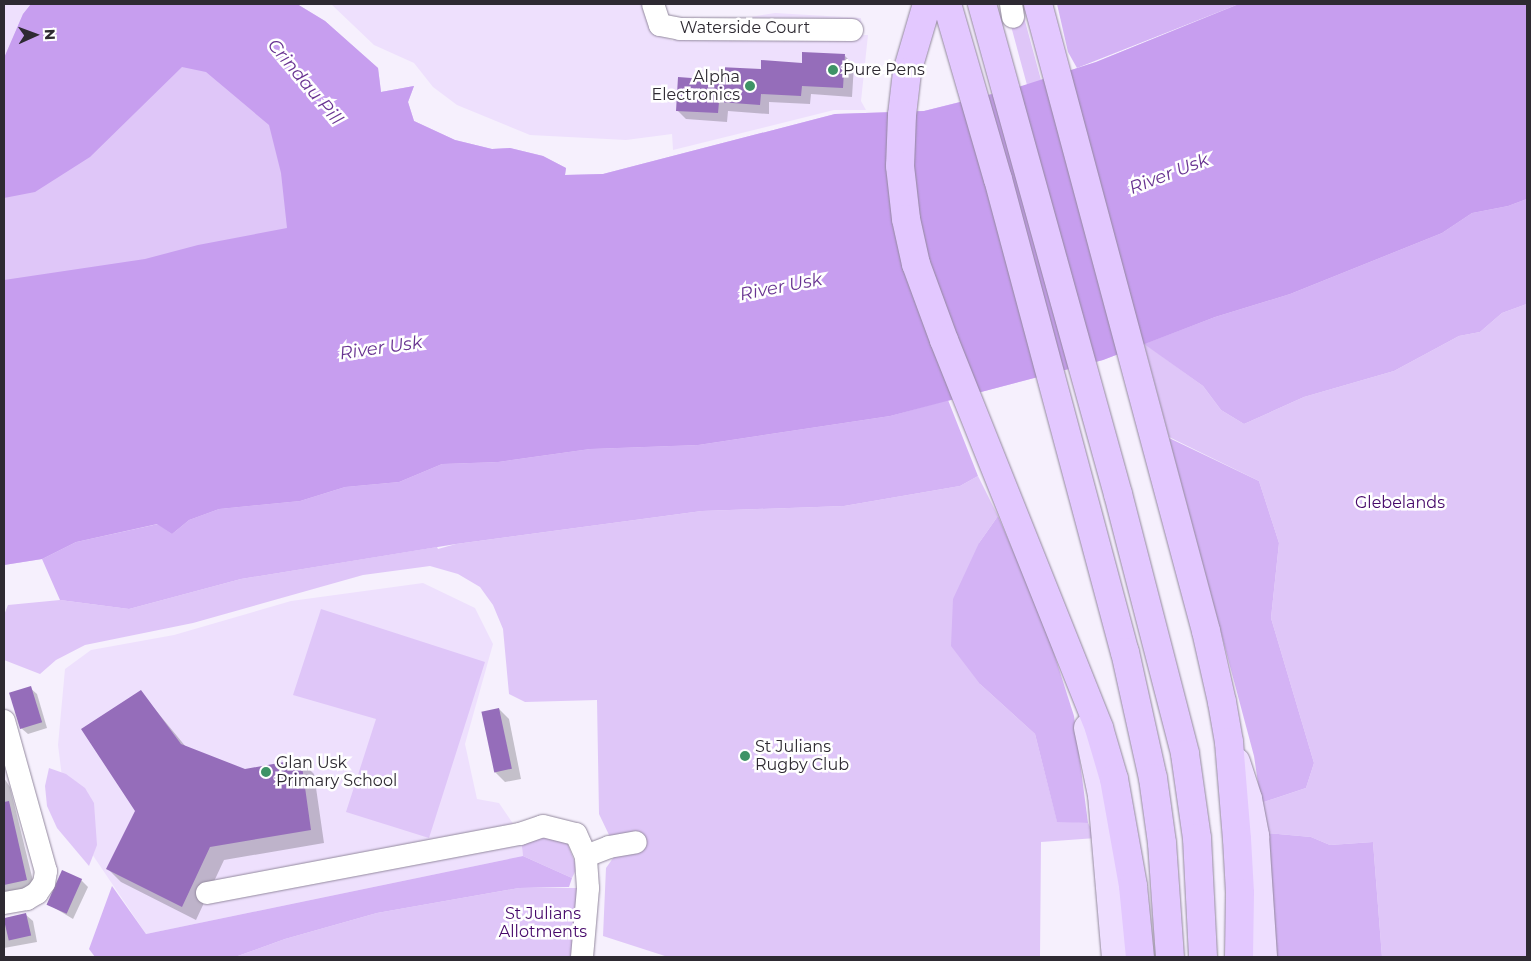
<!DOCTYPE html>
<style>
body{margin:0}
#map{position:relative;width:1531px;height:961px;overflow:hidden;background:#f6f0fd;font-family:Montserrat,sans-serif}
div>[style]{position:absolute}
.built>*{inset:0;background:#eee0fd}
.green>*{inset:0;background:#dfc6f8}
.forest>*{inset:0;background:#d4b3f5}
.water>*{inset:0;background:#c79eef}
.shadow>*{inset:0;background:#0003}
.building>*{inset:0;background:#956dba;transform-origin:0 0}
.roads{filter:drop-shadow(0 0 1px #93899e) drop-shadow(0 0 1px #93899e)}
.minor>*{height:22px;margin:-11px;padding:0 11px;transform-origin:11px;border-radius:11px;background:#fff}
.major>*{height:28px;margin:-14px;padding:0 14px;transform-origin:14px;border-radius:14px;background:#eedeff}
.highway>*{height:28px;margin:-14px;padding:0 14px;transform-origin:14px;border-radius:14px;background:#e3c8ff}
.dots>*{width:14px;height:14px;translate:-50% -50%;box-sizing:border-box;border:2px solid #fff;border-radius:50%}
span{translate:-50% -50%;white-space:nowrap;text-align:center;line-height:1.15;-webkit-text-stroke:5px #fff;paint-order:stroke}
.street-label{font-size:16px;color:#2e2a32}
.poi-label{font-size:16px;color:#2e2a32}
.left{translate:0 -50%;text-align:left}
.right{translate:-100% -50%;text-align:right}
.park-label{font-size:16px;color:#46086a}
.water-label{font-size:18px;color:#683391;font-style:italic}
.frame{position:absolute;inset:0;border:5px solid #2e2a32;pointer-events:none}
.north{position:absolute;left:10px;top:10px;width:50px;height:50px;-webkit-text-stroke:4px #fff;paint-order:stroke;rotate:88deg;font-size:14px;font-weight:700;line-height:20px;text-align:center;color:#2e2a32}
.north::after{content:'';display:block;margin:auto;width:18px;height:22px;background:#2e2a32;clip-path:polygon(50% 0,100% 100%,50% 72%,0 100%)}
</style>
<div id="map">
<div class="built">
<div style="clip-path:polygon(4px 4px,31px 4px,23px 14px,4px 58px)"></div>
<div style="clip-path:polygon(331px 4px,642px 4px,659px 34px,673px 41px,677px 19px,719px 22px,775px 13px,861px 18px,862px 35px,868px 35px,861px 101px,866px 110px,834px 110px,673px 150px,672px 134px,626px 140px,530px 135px,457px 105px,433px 87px,414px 63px,374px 45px)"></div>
<div style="clip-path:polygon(423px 583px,475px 608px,493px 644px,465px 744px,477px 799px,499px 803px,520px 834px,523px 856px,146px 934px,67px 817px,58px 745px,65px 669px,91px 650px,174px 635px,291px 601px)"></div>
</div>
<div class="green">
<div style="clip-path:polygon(31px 4px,297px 4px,325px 21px,378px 68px,381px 92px,414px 86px,408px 102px,414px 121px,455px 140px,492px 149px,510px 148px,543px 156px,566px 168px,565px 175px,603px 174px,835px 114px,924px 111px,1027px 85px,1005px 4px,1022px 10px,1041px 80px,1096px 62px,1239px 4px,1421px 4px,4px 364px,4px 58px,23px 14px)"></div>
<div style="clip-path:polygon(1527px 102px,1527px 199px,1508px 206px,1472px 213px,1442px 233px,1290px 294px,1215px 317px,1145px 344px,1203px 386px,1221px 410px,1244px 424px,1304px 397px,1394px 371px,1459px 336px,1480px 332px,1502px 313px,1527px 304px,1527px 957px,1382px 957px,1373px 842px,1330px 845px,1311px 837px,1266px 833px,1261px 803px,1306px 788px,1314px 763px,1271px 618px,1279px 543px,1259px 481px,1169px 437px,1144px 344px,1103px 360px,890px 416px,698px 445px,590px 449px,498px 462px,442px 464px,399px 482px,345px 487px,300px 501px,219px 509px,189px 520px,172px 534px,157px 524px,76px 542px,42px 559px,4px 565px,4px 488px,122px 446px,188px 429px,459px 395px,636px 366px,836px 345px,875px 345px,971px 320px,1137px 268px,1305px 198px,1395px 157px,1452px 138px)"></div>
<div style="clip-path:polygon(978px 476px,998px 516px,979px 543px,980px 684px,1035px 734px,1057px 821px,1088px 823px,1096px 838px,1041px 842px,1040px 957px,668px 957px,603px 936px,606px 868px,623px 844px,610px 837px,599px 814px,597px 700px,525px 702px,509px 694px,503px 629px,493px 605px,480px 587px,458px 574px,430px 566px,363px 575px,193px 623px,85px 645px,56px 660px,40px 674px,4px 660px,4px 615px,8px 605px,60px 600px,129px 609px,241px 579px,437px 547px,438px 549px,456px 544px,702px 511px,844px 506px,960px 486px)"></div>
<div style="clip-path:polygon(321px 609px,485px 662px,429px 838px,346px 812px,376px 719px,293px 695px)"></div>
<div style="clip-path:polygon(49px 768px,66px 774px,85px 788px,94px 803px,97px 845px,89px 866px,57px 828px,47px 806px,45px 786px)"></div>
<div style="clip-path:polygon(538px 836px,567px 842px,577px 868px,572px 878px,523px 856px,521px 839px)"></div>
<div style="clip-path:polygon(519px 888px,588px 888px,582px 957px,235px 957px,285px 939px,377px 913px)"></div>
</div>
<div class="forest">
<div style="clip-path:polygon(1057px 4px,1239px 4px,1077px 68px,1068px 52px)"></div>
<div style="clip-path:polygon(1527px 199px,1527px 304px,1502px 313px,1480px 332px,1459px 336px,1394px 371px,1304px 397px,1244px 424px,1221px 410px,1203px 386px,1144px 344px,1215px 317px,1290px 294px,1442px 233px,1472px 213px,1508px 206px)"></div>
<div style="clip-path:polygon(948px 400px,978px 476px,960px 486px,844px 506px,702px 511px,456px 544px,241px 579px,129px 609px,60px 600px,42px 559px,76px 542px,158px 524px,172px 534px,189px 520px,219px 509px,300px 501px,345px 487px,399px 482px,442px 464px,498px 462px,590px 449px,698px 445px,890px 416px)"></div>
<div style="clip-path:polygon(1169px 438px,1259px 481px,1279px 543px,1271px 618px,1314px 763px,1306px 788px,1261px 803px,1254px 756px)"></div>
<div style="clip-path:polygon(998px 516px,1044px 622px,1074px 716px,1088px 823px,1057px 822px,1035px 734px,980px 684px,951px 646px,953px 599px,979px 543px)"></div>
<div style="clip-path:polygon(1266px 833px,1311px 837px,1330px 845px,1373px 842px,1382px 957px,1275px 957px)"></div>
<div style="clip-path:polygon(523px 856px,572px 878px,569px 887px,519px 888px,377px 913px,285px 939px,235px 957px,95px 957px,89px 949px,112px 886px,146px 934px)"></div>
</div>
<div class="water">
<div style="clip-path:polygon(31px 4px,297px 4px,325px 21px,378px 68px,381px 92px,414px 86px,408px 102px,414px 121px,455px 140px,492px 149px,510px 148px,543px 156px,566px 168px,565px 175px,603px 174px,835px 114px,924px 111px,1009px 90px,1096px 62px,1239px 4px,1527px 4px,1527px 199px,1508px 206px,1472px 213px,1442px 233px,1290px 294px,1215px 317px,1103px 360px,890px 416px,698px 445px,590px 449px,498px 462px,442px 464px,399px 482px,345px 487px,300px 501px,219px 509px,189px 520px,172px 534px,157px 524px,76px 542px,42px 559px,4px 565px,4px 280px,145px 259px,198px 245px,287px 228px,281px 173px,269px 125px,206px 72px,182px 67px,90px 157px,35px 192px,4px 198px,4px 58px,23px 14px)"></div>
</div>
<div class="shadow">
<div style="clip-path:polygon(845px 56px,854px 65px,852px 97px,811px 94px,810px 104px,769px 102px,769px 114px,728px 111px,727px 122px,686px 119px,677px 110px,719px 81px)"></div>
<div style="clip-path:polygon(30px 688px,37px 694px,47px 728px,28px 734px,21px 728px)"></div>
<div style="clip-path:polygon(140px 691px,186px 747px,245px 771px,300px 760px,314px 774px,324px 843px,224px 860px,196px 920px,121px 882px,108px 869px,136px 810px)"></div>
<div style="clip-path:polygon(499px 709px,509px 719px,521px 779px,505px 782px,495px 772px)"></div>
<div style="clip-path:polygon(4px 778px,10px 787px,35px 889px,4px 894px)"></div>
<div style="clip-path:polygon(81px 880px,88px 887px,73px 919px,48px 904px)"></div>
<div style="clip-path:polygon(26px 915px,33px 921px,37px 942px,4px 948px,4px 919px)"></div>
</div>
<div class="building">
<div style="clip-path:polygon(802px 52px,845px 54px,843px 88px,802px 86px,801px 96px,761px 94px,760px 105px,719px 102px,718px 113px,676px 111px,678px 77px,718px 80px,719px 67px,761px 69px,761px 60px,802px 63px)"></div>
<div style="left:31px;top:686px;width:38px;height:23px;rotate:73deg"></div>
<div style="clip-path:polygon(141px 690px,181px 744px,245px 769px,301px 759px,311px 830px,210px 847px,182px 907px,106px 869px,135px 811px,81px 729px)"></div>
<div style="left:499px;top:708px;width:62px;height:18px;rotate:78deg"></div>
<div style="clip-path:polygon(9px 801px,27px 880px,4px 885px,4px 802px)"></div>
<div style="left:62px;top:870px;width:22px;height:38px;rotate:24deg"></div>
<div style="left:26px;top:913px;width:23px;height:23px;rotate:77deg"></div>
</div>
<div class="roads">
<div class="minor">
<div style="left:653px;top:4px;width:22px;rotate:72deg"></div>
<div style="left:660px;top:25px;width:20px;rotate:11deg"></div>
<div style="left:680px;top:29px;width:172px;rotate:0.3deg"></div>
<div style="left:1011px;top:4px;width:13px;rotate:81deg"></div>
<div style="left:4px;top:721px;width:156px;rotate:74.4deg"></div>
<div style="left:46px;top:871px;width:12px;rotate:99deg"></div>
<div style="left:44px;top:883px;width:12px;rotate:125deg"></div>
<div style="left:37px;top:893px;width:12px;rotate:149deg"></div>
<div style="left:27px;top:899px;width:23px;rotate:170deg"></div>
<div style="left:207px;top:893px;width:319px;rotate:-10.7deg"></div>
<div style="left:520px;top:834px;width:24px;rotate:-19deg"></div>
<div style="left:543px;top:826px;width:34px;rotate:14deg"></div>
<div style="left:576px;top:834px;width:24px;rotate:66deg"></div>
<div style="left:582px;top:957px;width:69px;rotate:-85deg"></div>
<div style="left:588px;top:888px;width:32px;rotate:-94deg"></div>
<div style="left:586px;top:856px;width:25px;rotate:-21deg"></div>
<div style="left:609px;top:847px;width:27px;rotate:-10deg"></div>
</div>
<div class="major">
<div style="left:1088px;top:728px;width:68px;rotate:78.2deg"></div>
<div style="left:1102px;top:795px;width:163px;rotate:85.1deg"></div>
<div style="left:1236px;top:762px;width:39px;rotate:72deg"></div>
<div style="left:1248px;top:799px;width:38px;rotate:79deg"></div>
<div style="left:1255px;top:836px;width:121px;rotate:86.2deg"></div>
</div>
<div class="highway">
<div style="left:927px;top:4px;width:71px;rotate:106.4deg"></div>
<div style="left:907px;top:72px;width:43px;rotate:96.6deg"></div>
<div style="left:902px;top:115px;width:51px;rotate:92.2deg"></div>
<div style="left:900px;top:166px;width:53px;rotate:83.5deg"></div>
<div style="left:906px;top:219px;width:46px;rotate:77.5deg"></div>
<div style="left:916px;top:264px;width:81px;rotate:69.8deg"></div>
<div style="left:944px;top:340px;width:418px;rotate:68.2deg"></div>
<div style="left:1099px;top:728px;width:53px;rotate:73.6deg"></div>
<div style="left:1114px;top:779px;width:109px;rotate:79.9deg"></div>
<div style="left:1133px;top:886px;width:71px;rotate:84.4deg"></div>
<div style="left:947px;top:4px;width:182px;rotate:73.8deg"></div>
<div style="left:998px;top:179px;width:490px;rotate:75deg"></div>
<div style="left:1125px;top:652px;width:129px;rotate:77.5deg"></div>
<div style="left:1153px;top:778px;width:66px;rotate:82.1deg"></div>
<div style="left:1162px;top:843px;width:114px;rotate:86deg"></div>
<div style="left:982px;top:4px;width:509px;rotate:74.49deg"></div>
<div style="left:1118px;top:494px;width:268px;rotate:75.5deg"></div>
<div style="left:1185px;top:754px;width:85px;rotate:81.9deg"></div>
<div style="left:1197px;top:838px;width:119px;rotate:87.1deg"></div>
<div style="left:1038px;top:4px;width:649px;rotate:75deg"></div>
<div style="left:1206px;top:631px;width:73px;rotate:77.3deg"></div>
<div style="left:1222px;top:702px;width:41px;rotate:80.1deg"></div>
<div style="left:1229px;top:742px;width:97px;rotate:85.3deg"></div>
<div style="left:1237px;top:839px;width:54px;rotate:86.8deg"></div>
<div style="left:1240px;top:893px;width:64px;rotate:90.9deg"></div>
</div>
</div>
<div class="dots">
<div style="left:833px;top:70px;background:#3e9366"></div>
<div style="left:750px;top:86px;background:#3e9366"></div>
<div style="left:745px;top:756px;background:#3e9366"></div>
<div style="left:266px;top:772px;background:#3e9366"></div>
</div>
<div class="street-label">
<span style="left:745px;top:28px">Waterside Court</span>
</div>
<div class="poi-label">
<span class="left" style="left:843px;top:70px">Pure Pens</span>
<span class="right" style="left:740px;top:86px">Alpha<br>Electronics</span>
<span class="left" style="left:755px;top:756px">St Julians<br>Rugby Club</span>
<span class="left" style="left:276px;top:772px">Glan Usk<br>Primary School</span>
</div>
<div class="park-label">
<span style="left:1400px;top:503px">Glebelands</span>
<span style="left:543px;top:923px">St Julians<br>Allotments</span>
</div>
<div class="water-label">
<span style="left:305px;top:82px;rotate:50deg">Crindau Pill</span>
<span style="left:1169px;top:174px;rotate:-21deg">River Usk</span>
<span style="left:781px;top:287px;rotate:-11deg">River Usk</span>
<span style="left:381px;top:348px;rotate:-8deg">River Usk</span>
</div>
<div class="frame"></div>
<div class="north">N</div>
</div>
